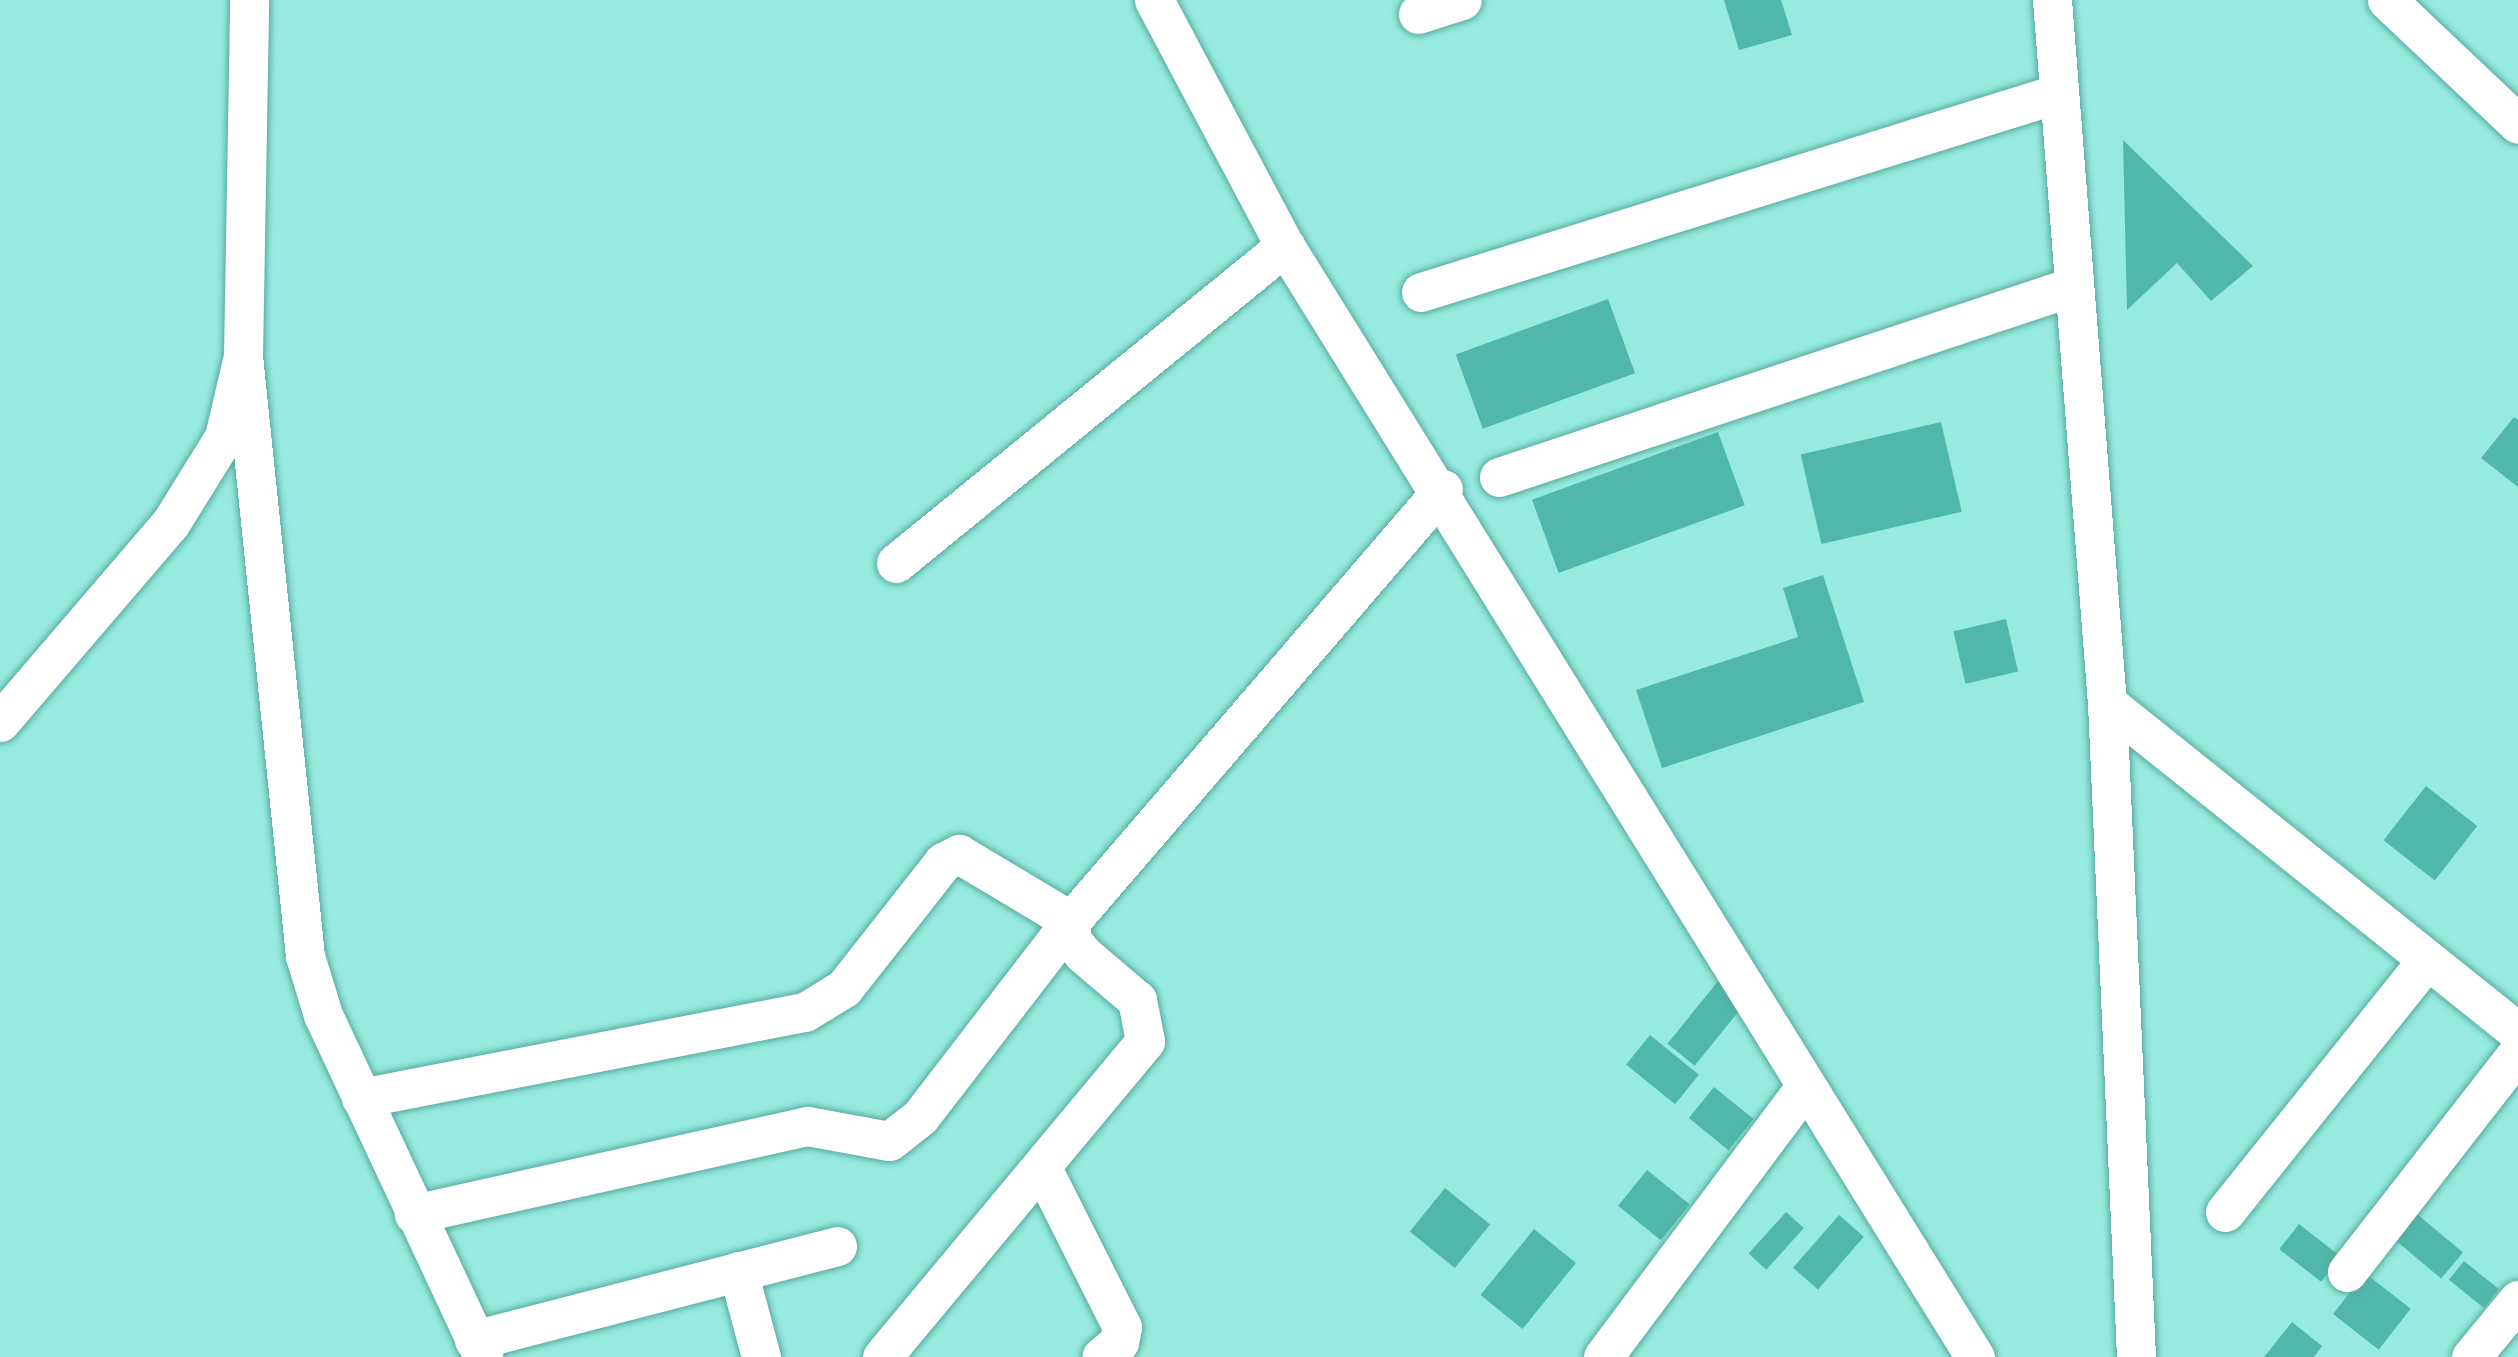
<!DOCTYPE html>
<style>
body{margin:0}
#map{position:relative;width:2518px;height:1357px;overflow:hidden;background:#97ebde;font-family:"Roboto Condensed",sans-serif}
div>[style]{position:absolute}
.building>*{inset:0;background:#50b8aa;transform-origin:0 0}
.roads{filter:drop-shadow(0 0 3px #56aa9e) drop-shadow(0 0 3px #56aa9e)}
.minor>*{height:39px;margin:-19.5px;padding:0 19.5px;transform-origin:19.5px;border-radius:19.5px;background:#fff}
span{translate:-50% -50%;white-space:nowrap;text-align:center;line-height:1.15;-webkit-text-stroke:9px #eefefb;paint-order:stroke}
</style>
<div id="map">
<div class="building">
<div style="clip-path:polygon(1724px 0,1781px 0,1792px 35px,1739px 50px)"></div>
<div style="clip-path:polygon(2123px 140px,2253px 266px,2211px 301px,2177px 263px,2127px 310px)"></div>
<div style="left:1608px;top:299px;width:79px;height:162px;rotate:70deg"></div>
<div style="clip-path:polygon(2514px 417px,2518px 420px,2518px 487px,2481px 458px)"></div>
<div style="left:1941px;top:422px;width:92px;height:144px;rotate:77deg"></div>
<div style="left:1718px;top:432px;width:78px;height:198px;rotate:70deg"></div>
<div style="clip-path:polygon(1823px 575px,1864px 702px,1662px 768px,1636px 690px,1798px 637px,1783px 588px)"></div>
<div style="left:2006px;top:619px;width:54px;height:54px;rotate:77deg"></div>
<div style="left:2426px;top:786px;width:65px;height:69px;rotate:38deg"></div>
<div style="left:1719px;top:980px;width:35px;height:82px;rotate:39deg"></div>
<div style="left:1650px;top:1035px;width:63px;height:38px;rotate:39deg"></div>
<div style="left:1714px;top:1087px;width:51px;height:40px;rotate:39deg"></div>
<div style="left:1647px;top:1170px;width:55px;height:46px;rotate:39deg"></div>
<div style="left:1445px;top:1188px;width:58px;height:56px;rotate:39deg"></div>
<div style="left:1786px;top:1212px;width:24px;height:56px;rotate:42deg"></div>
<div style="left:2417px;top:1214px;width:60px;height:34px;rotate:40deg"></div>
<div style="left:1839px;top:1215px;width:33px;height:70px;rotate:41deg"></div>
<div style="left:2299px;top:1224px;width:53px;height:32px;rotate:38deg"></div>
<div style="left:1534px;top:1229px;width:54px;height:85px;rotate:39deg"></div>
<div style="left:2464px;top:1261px;width:45px;height:24px;rotate:39deg"></div>
<div style="left:2365px;top:1273px;width:58px;height:52px;rotate:38deg"></div>
<div style="clip-path:polygon(2292px 1322px,2322px 1346px,2314px 1357px,2264px 1357px)"></div>
</div>
<div class="roads">
<div class="minor">
<div style="left:1154px;top:0;width:279px;rotate:62deg"></div>
<div style="left:1285px;top:246px;width:1308px;rotate:58.16deg"></div>
<div style="left:2052px;top:0;width:705px;rotate:85.53deg"></div>
<div style="left:2107px;top:703px;width:655px;rotate:87.46deg"></div>
<div style="left:2387px;top:0;width:180px;rotate:43.4deg"></div>
<div style="left:1418px;top:14px;width:46px;rotate:-17.7deg"></div>
<div style="left:1421px;top:292px;width:668px;rotate:-17.32deg"></div>
<div style="left:243px;top:356px;width:603px;rotate:84.1deg"></div>
<div style="left:305px;top:956px;width:62px;rotate:73deg"></div>
<div style="left:323px;top:1015px;width:378px;rotate:64.9deg"></div>
<div style="left:1499px;top:477px;width:606px;rotate:-18.38deg"></div>
<div style="left:896px;top:563px;width:502px;rotate:-39.18deg"></div>
<div style="left:2107px;top:703px;width:526px;rotate:38.68deg"></div>
<div style="left:0;top:722px;width:261px;rotate:-49.4deg"></div>
<div style="left:170px;top:524px;width:102px;rotate:-58.2deg"></div>
<div style="left:224px;top:437px;width:83px;rotate:-76.8deg"></div>
<div style="left:243px;top:356px;width:356px;rotate:-89deg"></div>
<div style="left:361px;top:1098px;width:452px;rotate:-11deg"></div>
<div style="left:805px;top:1012px;width:46px;rotate:-31.6deg"></div>
<div style="left:844px;top:988px;width:160px;rotate:-51.8deg"></div>
<div style="left:943px;top:862px;width:18px;rotate:-27deg"></div>
<div style="left:959px;top:854px;width:131px;rotate:30.9deg"></div>
<div style="left:1071px;top:921px;width:247px;rotate:127.6deg"></div>
<div style="left:920px;top:1117px;width:39px;rotate:142deg"></div>
<div style="left:889px;top:1141px;width:83px;rotate:-169.6deg"></div>
<div style="left:807px;top:1126px;width:403px;rotate:167.4deg"></div>
<div style="left:1043px;top:1170px;width:176px;rotate:63.3deg"></div>
<div style="left:1122px;top:1327px;width:15px;rotate:101deg"></div>
<div style="left:1119px;top:1342px;width:23px;rotate:140deg"></div>
<div style="left:2225px;top:1212px;width:320px;rotate:-51.3deg"></div>
<div style="left:738px;top:1271px;width:89px;rotate:75deg"></div>
<div style="left:2347px;top:1272px;width:279px;rotate:-52.1deg"></div>
<div style="left:474px;top:1340px;width:375px;rotate:-14.5deg"></div>
<div style="left:882px;top:1357px;width:411px;rotate:-50.2deg"></div>
<div style="left:1145px;top:1041px;width:42px;rotate:-101deg"></div>
<div style="left:1137px;top:1000px;width:71px;rotate:-139.6deg"></div>
<div style="left:1083px;top:954px;width:19px;rotate:-129deg"></div>
<div style="left:1071px;top:939px;width:18px;rotate:-90deg"></div>
<div style="left:1071px;top:921px;width:570px;rotate:-49.27deg"></div>
<div style="left:1603px;top:1357px;width:339px;rotate:-53.2deg"></div>
<div style="left:2471px;top:1357px;width:74px;rotate:-50.5deg"></div>
</div>
</div>
</div>
